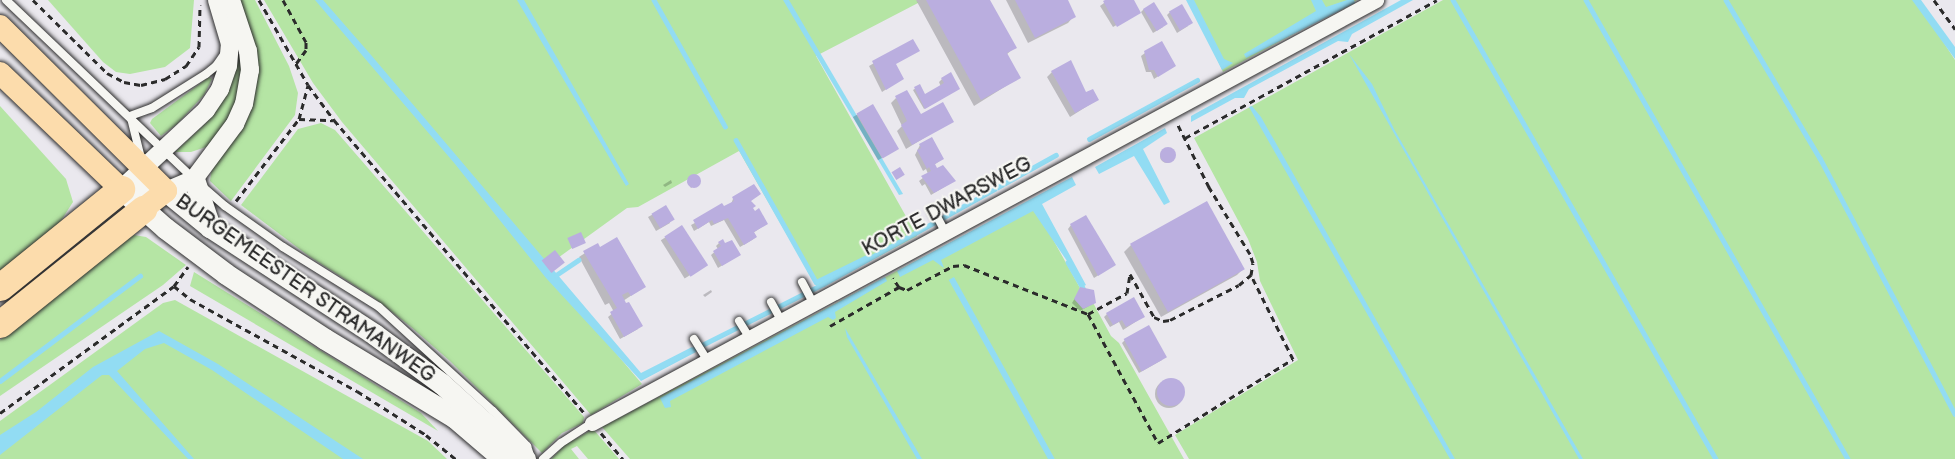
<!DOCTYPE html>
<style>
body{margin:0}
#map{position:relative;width:1955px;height:459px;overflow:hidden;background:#eae8ee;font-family:"Balsamiq Sans",sans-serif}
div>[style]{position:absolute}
.green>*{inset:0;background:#b5e5a4}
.water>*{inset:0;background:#92dcf3;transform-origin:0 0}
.shadow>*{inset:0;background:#0003;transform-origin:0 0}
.round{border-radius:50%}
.stream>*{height:4.5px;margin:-2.25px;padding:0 2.25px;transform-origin:2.25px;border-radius:2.25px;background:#92dcf3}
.building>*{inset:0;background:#baaedf;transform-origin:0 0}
.path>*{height:3px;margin-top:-1.5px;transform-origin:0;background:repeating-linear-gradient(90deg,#2b2b2b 0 6px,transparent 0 10.5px)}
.roads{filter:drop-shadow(0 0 2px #2b2b2b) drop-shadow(0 0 2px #2b2b2b)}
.service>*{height:8px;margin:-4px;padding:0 4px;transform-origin:4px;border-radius:4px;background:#f6f6f2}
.minor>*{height:15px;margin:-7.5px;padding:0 7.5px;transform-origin:7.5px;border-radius:7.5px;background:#f6f6f2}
.tertiary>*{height:18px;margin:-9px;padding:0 9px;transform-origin:9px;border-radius:9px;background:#f6f6f2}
.secondary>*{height:21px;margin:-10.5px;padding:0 10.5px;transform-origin:10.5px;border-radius:10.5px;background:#f6f6f2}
.primary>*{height:22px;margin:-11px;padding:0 11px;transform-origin:11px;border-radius:11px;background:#fcdcac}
.motorway>*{height:27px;margin:-13.5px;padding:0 13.5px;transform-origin:13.5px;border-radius:13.5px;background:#fcdcac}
span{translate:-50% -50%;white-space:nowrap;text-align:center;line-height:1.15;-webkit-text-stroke:4.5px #f6f6f2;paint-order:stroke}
.street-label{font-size:20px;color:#2b2b2b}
</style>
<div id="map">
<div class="green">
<div style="clip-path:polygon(48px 0,194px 0,190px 48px,165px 67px,130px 74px,116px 72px,103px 62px)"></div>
<div style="clip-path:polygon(239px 0,255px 0,289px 66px,298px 93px,295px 115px,231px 201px,210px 181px,211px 173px,258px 70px,254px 41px)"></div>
<div style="clip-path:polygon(264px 0,916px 0,918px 3px,816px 56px,917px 236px,818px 289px,739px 151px,638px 207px,627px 208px,544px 268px,642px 384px,591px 415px,342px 122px,313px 83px)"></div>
<div style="clip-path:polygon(1190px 0,1357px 0,1223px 72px)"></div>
<div style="clip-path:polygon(1443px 0,1916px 0,1955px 60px,1955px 459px,1189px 459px,1175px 435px,1298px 360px,1260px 281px,1257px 262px,1248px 239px,1194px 138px)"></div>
<div style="clip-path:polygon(238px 44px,243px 50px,240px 100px,209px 146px,191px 152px,175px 152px,207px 122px,227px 95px,238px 62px)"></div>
<div style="clip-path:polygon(209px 77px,212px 79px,204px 95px,177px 124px,161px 136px,150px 123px,152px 119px)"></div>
<div style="clip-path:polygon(0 106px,66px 179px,73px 202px,55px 230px,0 274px)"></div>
<div style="clip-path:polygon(321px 123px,335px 130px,584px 417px,583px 423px,562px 433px,542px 453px,450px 361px,411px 327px,373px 297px,310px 257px,241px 205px,298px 129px)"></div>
<div style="clip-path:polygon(1031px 200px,1080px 288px,1084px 286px,1111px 336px,1119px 343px,1184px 459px,630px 459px,602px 427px)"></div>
<div style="clip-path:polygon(134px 235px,146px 237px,186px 265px,163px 285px,0 396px,0 340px,116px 246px)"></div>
<div style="clip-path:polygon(194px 272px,421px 413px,438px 431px,190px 286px)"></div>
<div style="clip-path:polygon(175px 300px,428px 441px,447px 459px,0 459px,0 421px,163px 303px)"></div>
<div style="clip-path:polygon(593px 429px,619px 459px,588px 459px,577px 446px,571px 449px,579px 459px,551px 459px,565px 445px)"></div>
</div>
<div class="water">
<div style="clip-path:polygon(315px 0,323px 0,371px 55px,641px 373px,692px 347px,696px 352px,641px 381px,546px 278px,455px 164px)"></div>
<div style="clip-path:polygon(517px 0,524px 0,629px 184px,626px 186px)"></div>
<div style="clip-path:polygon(783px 0,789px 0,903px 194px,899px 195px)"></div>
<div style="clip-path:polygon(1186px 0,1194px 0,1224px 59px,1233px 63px,1222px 70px)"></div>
<div style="clip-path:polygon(1311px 0,1322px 0,1326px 7px,1347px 0,1354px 0,1355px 3px,1246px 58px,1244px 54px,1316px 11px)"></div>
<div style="clip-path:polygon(1401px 0,1413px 0,1352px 34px,1348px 42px,1338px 41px,1249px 89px,1244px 98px,1235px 98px,1191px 122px,1191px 116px)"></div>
<div style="clip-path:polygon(1912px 0,1921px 0,1955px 47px,1955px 59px)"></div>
<div style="clip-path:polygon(1349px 54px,1372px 84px,1394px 129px,1583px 459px,1579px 459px)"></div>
<div style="clip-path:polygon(1252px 106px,1261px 117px,1455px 459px,1450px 459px,1249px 107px)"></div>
<div style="clip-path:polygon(1165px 128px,1167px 133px,1143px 149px,1170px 202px,1164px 205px,1134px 156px,1099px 174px,1095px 167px)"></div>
<div style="clip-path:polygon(1072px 177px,1076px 185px,1042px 204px,1086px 285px,1084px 286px,1033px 211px,941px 260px,944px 268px,933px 260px,900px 277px,897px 271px)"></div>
<div style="clip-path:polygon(885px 277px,887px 281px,835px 312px,836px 318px,833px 320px,828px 317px,670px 401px,671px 407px,665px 408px,660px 398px)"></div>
<div style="left:954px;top:277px;width:208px;height:6px;rotate:61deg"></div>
<div style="clip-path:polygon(845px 328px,922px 459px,917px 459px,847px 337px)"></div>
<div style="clip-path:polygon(159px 331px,218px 364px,363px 459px,343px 459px,212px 370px,164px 343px,145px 349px,117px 371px,194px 459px,188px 459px,109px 375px,102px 375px,0 455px,0 435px,36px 412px,93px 367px)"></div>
</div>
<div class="shadow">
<div style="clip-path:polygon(916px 0,988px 0,1015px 47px,1006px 55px,1019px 78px,974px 106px)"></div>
<div style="clip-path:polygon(1006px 0,1066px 0,1074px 16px,1068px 23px,1028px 43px)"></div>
<div style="clip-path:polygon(1108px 0,1132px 0,1138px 13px,1113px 27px,1100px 6px)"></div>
<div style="clip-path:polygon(1144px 9px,1163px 27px,1153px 33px,1141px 12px)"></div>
<div style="clip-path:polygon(1170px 12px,1188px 26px,1177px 33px,1167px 15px)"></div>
<div style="clip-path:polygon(912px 41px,893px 65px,902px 79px,882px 92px,869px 66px)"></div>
<div style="clip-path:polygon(1145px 53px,1174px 66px,1154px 79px,1151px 72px,1146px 72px,1141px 56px)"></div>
<div style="clip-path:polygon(1052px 72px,1085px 94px,1097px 100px,1070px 117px,1047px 77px)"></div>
<div style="clip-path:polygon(942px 79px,958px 89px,924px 109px,913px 90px,919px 86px,924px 96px,941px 87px,939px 82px)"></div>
<div style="clip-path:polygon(896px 98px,920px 116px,952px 121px,906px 149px,897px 131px,902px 126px,891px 103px)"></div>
<div style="left:872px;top:106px;width:50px;height:22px;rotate:60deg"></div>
<div style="clip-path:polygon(920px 145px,942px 159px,934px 165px,936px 170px,954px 181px,931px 195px,925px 184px,922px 186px,919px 181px,928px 174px,926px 169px,923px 171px,915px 155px)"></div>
<div class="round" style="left:1160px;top:149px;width:14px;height:14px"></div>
<div style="clip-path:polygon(696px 176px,699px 182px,691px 188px,687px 182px)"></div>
<div style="clip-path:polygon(671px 180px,672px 183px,665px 187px,663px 185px)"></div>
<div style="clip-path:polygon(759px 194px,749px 202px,753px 203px,753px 214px,766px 224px,753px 233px,756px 237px,752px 240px,740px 247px,724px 220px,711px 226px,709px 222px,694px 231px,691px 225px,731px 204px,733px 199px)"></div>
<div style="clip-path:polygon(1206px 203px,1243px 269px,1237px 275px,1161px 317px,1124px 252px,1131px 245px)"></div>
<div style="clip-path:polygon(666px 207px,670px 223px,656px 231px,648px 217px)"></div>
<div style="clip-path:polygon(1071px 225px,1114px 265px,1094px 278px,1068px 229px)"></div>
<div style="left:682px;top:227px;width:45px;height:25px;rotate:58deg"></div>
<div style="clip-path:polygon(719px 243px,739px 255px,718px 268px,711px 255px,718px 249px,716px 246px)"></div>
<div style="clip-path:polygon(597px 245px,644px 287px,623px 301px,638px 329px,620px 339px,608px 317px,614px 312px,609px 303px,605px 305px,579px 257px)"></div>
<div style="clip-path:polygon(1081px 288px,1094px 303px,1080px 311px,1072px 303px)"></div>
<div style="clip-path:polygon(711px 290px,712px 292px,705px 297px,703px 295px)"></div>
<div style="clip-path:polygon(1107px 314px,1143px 317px,1123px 330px,1119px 322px,1110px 327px,1104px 317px)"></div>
<div style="clip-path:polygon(1125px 340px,1162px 360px,1139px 373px,1122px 343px)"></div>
<div class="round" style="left:1155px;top:380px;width:28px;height:28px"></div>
</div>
<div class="stream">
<div style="left:654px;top:0;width:145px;rotate:60.6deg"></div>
<div style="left:1453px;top:0;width:529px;rotate:60.19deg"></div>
<div style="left:1586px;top:0;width:529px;rotate:60.28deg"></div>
<div style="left:1726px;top:0;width:184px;rotate:59.3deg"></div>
<div style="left:1820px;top:158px;width:289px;rotate:62.2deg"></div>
<div style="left:1089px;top:139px;width:123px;rotate:-28.6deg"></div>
<div style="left:736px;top:140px;width:163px;rotate:60.6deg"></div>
<div style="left:816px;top:282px;width:55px;rotate:-26.1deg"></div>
<div style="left:1068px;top:262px;width:30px;rotate:60deg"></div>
<div style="left:556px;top:275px;width:27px;rotate:-34deg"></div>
<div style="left:694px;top:349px;width:144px;rotate:-26.7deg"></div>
<div style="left:823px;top:284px;width:266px;rotate:-29deg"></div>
<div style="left:0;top:381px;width:175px;rotate:-36.9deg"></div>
</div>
<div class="building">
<div style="clip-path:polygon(926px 0,990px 0,1017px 48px,1007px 53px,1021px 78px,981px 100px)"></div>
<div style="clip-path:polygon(1015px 0,1068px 0,1076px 17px,1035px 38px)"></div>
<div style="clip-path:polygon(1105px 0,1134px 0,1141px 13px,1117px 27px,1103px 1px)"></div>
<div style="left:1154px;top:2px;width:26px;height:13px;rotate:58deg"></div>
<div style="left:1182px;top:4px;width:22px;height:15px;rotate:60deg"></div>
<div style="clip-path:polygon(913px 39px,920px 51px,896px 64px,904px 79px,886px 90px,872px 61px)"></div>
<div style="clip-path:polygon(1162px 41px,1176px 66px,1158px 77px,1154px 70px,1149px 70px,1144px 51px)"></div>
<div style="clip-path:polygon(1071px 60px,1086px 92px,1093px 89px,1099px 100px,1075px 113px,1051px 71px)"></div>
<div style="clip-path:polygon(951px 72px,960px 89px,925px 109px,914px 87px,920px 84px,925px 94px,944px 83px,941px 78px)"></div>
<div style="clip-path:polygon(907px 90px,921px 114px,943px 102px,954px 122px,912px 145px,901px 125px,907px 121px,895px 96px)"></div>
<div style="left:873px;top:104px;width:52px;height:19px;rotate:60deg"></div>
<div style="clip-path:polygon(932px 137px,944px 159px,935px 164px,937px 168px,943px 165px,956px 181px,934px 193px,921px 176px,931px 171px,929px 167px,927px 169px,917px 150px,921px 148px,919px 144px)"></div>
<div class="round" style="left:1160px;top:147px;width:16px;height:16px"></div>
<div style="left:900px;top:167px;width:9px;height:10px;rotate:58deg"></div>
<div class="round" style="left:687px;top:174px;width:14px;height:14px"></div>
<div style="clip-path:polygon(754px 184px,761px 194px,751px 201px,756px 206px,753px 208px,755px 211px,759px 208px,768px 224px,754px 232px,757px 237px,744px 245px,728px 218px,714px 224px,712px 220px,698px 229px,693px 220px,722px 203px,724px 206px,734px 201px,732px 197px)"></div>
<div style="left:1207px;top:201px;width:78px;height:88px;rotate:61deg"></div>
<div style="left:666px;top:205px;width:17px;height:17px;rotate:59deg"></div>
<div style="clip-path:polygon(1086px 215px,1116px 265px,1098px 276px,1070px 224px)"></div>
<div style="left:682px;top:225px;width:48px;height:21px;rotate:57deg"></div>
<div style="left:581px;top:232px;width:12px;height:15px;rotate:66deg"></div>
<div style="clip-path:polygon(617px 237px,646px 287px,631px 296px,628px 292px,622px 295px,626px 303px,629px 302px,643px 326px,624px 337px,610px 312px,617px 308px,583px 251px,598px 243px,600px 247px)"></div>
<div style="clip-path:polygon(723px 239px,725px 243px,732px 240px,741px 255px,722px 266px,713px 251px,721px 246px,718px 242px)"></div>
<div style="left:555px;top:250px;width:16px;height:17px;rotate:52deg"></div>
<div style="clip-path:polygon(1080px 287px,1094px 290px,1096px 303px,1083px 309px,1074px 299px)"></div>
<div style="clip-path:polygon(1134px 297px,1145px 317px,1126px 327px,1122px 320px,1113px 325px,1106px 313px)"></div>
<div style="left:1149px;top:325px;width:37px;height:29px;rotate:61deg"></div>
<div class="round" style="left:1157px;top:378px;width:28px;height:28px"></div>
</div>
<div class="path">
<div style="left:33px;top:0;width:104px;rotate:44.6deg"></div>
<div style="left:107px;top:73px;width:19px;rotate:28deg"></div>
<div style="left:124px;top:82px;width:17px;rotate:10deg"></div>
<div style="left:141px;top:85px;width:25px;rotate:-14deg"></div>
<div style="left:165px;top:79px;width:25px;rotate:-32deg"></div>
<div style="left:186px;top:66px;width:23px;rotate:-56deg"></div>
<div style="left:199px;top:47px;width:42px;rotate:-88.6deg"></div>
<div style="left:259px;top:0;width:98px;rotate:60deg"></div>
<div style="left:308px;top:85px;width:44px;rotate:53.4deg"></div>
<div style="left:334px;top:120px;width:384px;rotate:49.5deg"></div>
<div style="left:283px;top:0;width:48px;rotate:61.3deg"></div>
<div style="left:306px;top:42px;width:8px;rotate:90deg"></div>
<div style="left:306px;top:50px;width:17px;rotate:126deg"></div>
<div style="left:1934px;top:0;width:36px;rotate:54deg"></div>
<div style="left:299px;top:119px;width:34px;rotate:2deg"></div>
<div style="left:1185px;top:138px;width:287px;rotate:-28.7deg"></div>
<div style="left:236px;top:201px;width:103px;rotate:-52.5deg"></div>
<div style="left:299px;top:119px;width:35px;rotate:-75deg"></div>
<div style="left:1130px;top:274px;width:49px;rotate:60.8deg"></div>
<div style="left:1154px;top:317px;width:10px;rotate:24deg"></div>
<div style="left:1163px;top:321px;width:7px;rotate:-8deg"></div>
<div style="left:1170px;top:320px;width:77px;rotate:-26.9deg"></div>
<div style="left:1239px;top:285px;width:16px;rotate:-40deg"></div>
<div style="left:1251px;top:275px;width:12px;rotate:-81deg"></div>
<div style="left:1253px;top:263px;width:9px;rotate:-108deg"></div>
<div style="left:1250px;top:254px;width:79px;rotate:-121.5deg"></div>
<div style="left:1209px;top:187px;width:72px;rotate:-116.6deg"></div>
<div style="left:174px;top:286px;width:21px;rotate:39deg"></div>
<div style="left:190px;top:299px;width:191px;rotate:28.9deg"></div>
<div style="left:357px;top:391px;width:82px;rotate:32.5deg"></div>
<div style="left:426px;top:435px;width:38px;rotate:39deg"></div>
<div style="left:899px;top:287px;width:9px;rotate:21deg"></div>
<div style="left:907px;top:290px;width:52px;rotate:-27.6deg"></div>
<div style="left:953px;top:266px;width:11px;rotate:-5deg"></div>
<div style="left:964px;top:265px;width:133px;rotate:21.6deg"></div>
<div style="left:1088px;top:314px;width:147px;rotate:61.5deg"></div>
<div style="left:1158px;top:443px;width:159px;rotate:-31.9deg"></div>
<div style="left:1293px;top:359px;width:94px;rotate:-116.6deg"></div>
<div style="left:1088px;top:314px;width:44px;rotate:-28.3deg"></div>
<div style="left:1127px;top:293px;width:18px;rotate:-81deg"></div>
<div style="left:830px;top:326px;width:79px;rotate:-29.5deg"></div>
<div style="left:899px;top:287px;width:11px;rotate:-124deg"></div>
<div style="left:0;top:413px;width:215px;rotate:-36.1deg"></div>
<div style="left:174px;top:286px;width:24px;rotate:-54deg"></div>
<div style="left:601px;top:433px;width:34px;rotate:50deg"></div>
</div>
<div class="roads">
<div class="service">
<div style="left:6px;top:0;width:260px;rotate:43.6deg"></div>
<div style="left:130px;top:116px;width:23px;rotate:-20deg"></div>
<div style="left:152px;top:108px;width:64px;rotate:-32.2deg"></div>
<div style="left:206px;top:74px;width:13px;rotate:-39deg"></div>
<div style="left:216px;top:66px;width:16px;rotate:-55deg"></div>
<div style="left:131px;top:118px;width:41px;rotate:76deg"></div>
<div style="left:203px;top:187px;width:29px;rotate:41deg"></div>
<div style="left:225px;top:206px;width:71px;rotate:35.3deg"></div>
<div style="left:283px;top:247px;width:113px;rotate:32deg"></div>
<div style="left:379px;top:307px;width:154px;rotate:42.4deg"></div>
<div style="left:493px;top:411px;width:49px;rotate:45.8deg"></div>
<div style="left:527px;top:446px;width:9px;rotate:72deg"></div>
<div style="left:934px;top:211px;width:24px;rotate:62deg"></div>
<div style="left:802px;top:282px;width:24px;rotate:62deg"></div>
<div style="left:771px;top:302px;width:21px;rotate:61deg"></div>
<div style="left:739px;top:321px;width:19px;rotate:58deg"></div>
<div style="left:694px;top:339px;width:25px;rotate:58deg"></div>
<div style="left:543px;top:459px;width:24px;rotate:-42deg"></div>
<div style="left:561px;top:443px;width:37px;rotate:-33deg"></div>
</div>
<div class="minor">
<div style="left:592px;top:423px;width:891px;rotate:-28.35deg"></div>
</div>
<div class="tertiary">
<div style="left:121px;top:189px;width:116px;rotate:-42.9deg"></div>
<div style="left:206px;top:110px;width:25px;rotate:-56deg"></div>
<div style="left:220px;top:89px;width:24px;rotate:-71deg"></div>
<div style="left:228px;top:66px;width:22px;rotate:-85deg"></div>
<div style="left:230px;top:44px;width:46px;rotate:-106.5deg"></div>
<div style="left:166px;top:191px;width:30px;rotate:-23deg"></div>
<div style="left:194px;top:179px;width:69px;rotate:-53.3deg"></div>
<div style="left:235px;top:124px;width:22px;rotate:-66deg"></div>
<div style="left:244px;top:104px;width:35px;rotate:-80deg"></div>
<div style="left:250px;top:70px;width:19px;rotate:-96deg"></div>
<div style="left:248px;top:51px;width:54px;rotate:-108.4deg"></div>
<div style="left:143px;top:209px;width:40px;rotate:-88.6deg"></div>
</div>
<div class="secondary">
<div style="left:194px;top:179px;width:51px;rotate:71.6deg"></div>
<div style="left:121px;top:189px;width:59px;rotate:41.6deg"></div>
<div style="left:165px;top:228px;width:76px;rotate:37deg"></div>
<div style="left:226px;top:274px;width:118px;rotate:33.3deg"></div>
<div style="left:325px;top:339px;width:151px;rotate:31.2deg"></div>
<div style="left:454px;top:417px;width:65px;rotate:40.6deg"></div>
<div style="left:166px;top:191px;width:57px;rotate:39.3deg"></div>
<div style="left:210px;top:227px;width:196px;rotate:33.1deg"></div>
<div style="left:374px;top:334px;width:84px;rotate:36.3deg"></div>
<div style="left:442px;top:384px;width:112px;rotate:42.1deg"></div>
</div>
<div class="primary">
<div style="left:0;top:26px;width:234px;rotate:44.8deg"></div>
<div style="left:166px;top:191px;width:29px;rotate:142deg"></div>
<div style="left:0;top:73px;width:168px;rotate:43.8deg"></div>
</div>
<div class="motorway">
<div style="left:0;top:287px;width:156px;rotate:-39deg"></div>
<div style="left:0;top:324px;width:184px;rotate:-38.8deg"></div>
</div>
</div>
<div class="street-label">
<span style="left:947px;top:207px;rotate:-28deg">KORTE DWARSWEG</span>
<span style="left:305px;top:289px;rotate:35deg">BURGEMEESTER STRAMANWEG</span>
</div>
</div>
